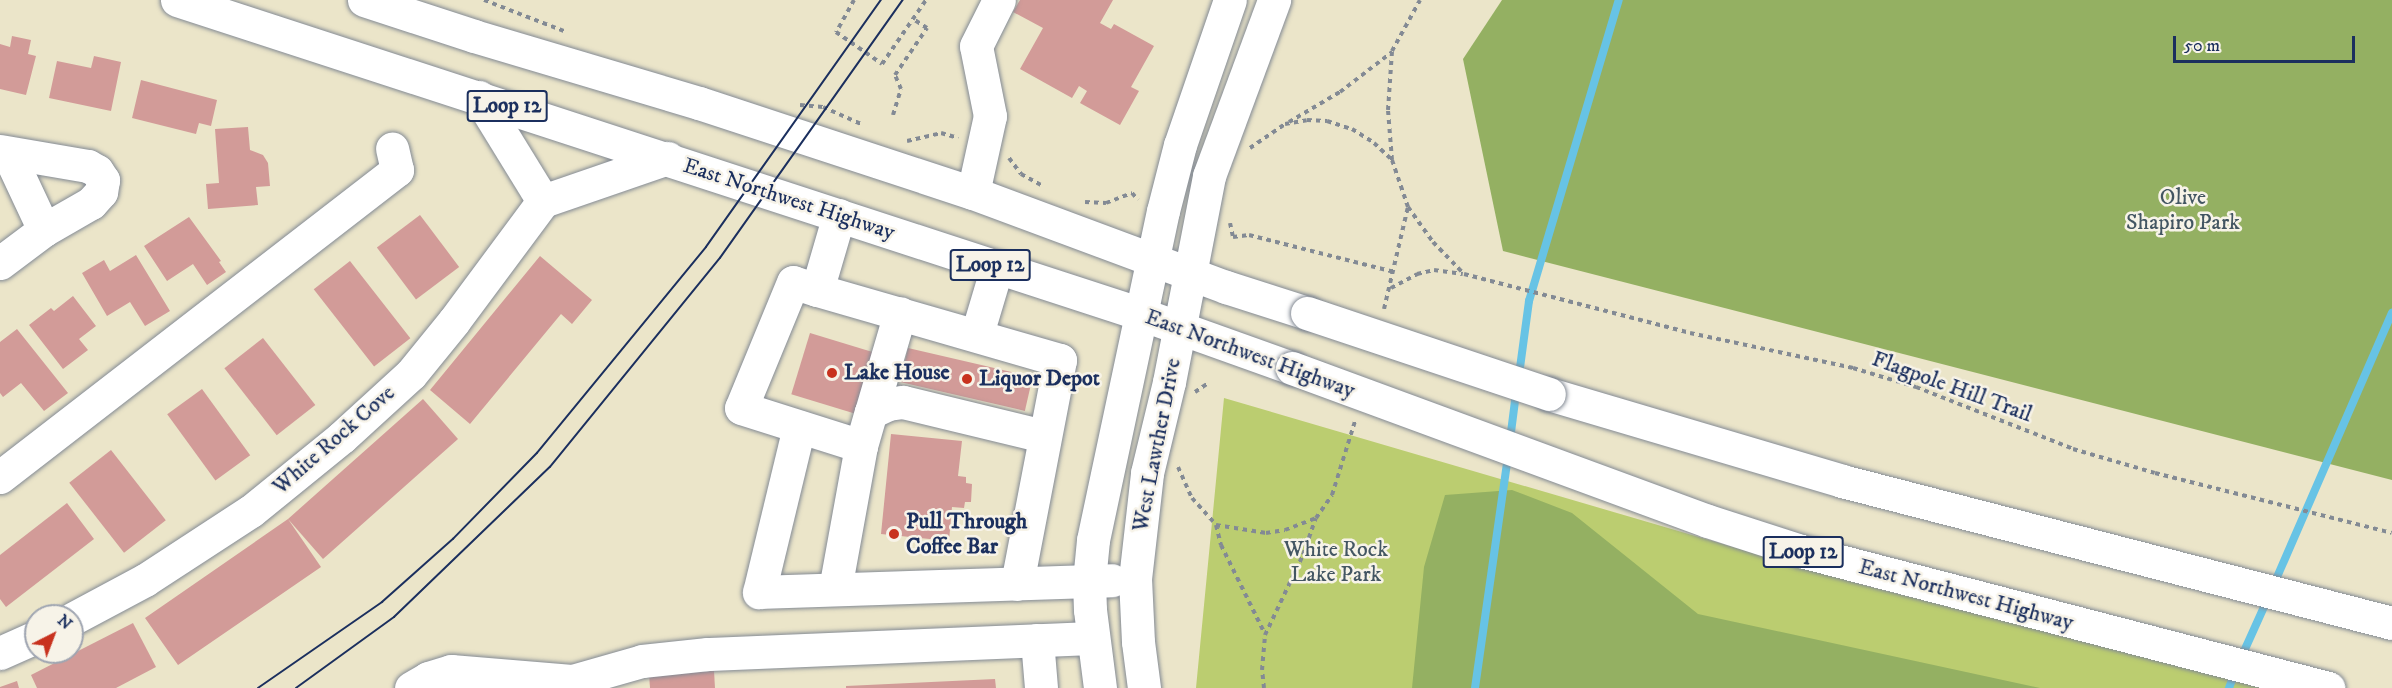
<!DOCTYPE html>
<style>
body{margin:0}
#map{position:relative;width:2392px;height:688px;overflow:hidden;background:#ebe5c9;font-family:"IM FELL DW Pica",serif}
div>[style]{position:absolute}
.green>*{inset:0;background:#bbcd70}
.forest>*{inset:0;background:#94b062}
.stream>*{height:8px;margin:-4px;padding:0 4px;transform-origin:4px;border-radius:4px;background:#67c3e5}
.building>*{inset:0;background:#d29b98;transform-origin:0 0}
.path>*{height:4px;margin-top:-2px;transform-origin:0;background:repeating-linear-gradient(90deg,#838a94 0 4.5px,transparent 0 9px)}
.roads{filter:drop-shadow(0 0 2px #838a94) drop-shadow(0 0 2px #838a94)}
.minor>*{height:33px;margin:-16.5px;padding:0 16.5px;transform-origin:16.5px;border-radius:16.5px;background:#fff}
.major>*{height:33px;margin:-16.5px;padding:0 16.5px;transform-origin:16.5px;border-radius:16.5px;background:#fff}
.tram>*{height:1.5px;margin:-0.75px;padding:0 0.75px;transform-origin:0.75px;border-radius:0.75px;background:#1b2f5e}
.bridges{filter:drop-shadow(0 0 2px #838a94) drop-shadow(0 0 2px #838a94)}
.major-bridge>*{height:33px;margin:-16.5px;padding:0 16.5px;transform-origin:16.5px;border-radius:16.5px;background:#fff}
.dots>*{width:16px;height:16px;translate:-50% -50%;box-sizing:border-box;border:3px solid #f7f3e8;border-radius:50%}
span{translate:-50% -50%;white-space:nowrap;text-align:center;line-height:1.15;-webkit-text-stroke:5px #f7f3e8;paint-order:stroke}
.shield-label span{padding:2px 4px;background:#f7f3e8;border:2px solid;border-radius:4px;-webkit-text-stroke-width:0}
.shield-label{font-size:21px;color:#1b2f5e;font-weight:700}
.park-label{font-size:22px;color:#435662}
.street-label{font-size:22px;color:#1b2f5e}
.poi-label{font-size:22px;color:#1b2f5e;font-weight:700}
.left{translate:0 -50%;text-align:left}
.north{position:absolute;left:24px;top:604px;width:60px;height:60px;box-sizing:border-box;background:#f7f3e8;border:2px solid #9fa5b1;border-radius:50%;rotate:42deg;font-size:16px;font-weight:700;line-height:24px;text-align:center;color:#1b2f5e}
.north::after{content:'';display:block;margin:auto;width:21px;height:27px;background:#c8321e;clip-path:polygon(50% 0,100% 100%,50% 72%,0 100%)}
.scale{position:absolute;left:2173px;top:36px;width:182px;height:27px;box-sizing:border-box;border:3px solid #1b2f5e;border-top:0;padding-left:8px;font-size:18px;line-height:21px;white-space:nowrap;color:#1b2f5e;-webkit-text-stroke:4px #f7f3e8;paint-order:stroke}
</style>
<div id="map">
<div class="green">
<div style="clip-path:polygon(1224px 398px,1863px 585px,2267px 688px,1196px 688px)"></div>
</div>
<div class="forest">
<div style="clip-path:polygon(1502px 0,2392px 0,2392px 480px,1503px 251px,1463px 59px)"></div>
<div style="clip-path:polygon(1512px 490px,1572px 513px,1698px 614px,2040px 688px,1412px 688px,1424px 567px,1445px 495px)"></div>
</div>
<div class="stream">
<div style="left:1519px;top:375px;width:75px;rotate:-82.3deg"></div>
<div style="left:1529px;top:301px;width:314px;rotate:-73.4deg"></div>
<div style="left:1510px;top:440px;width:47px;rotate:-82.7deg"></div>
<div style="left:2274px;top:584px;width:296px;rotate:-66.5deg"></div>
<div style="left:2241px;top:658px;width:66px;rotate:-65.8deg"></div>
<div style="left:1475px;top:688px;width:235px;rotate:-81.9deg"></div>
<div style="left:2229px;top:688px;width:17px;rotate:-69deg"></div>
</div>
<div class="building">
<div style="clip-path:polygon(1020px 0,1113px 0,1100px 23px,1111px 29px,1114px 24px,1154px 46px,1131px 87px,1139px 91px,1120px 125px,1080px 103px,1087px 91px,1079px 86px,1072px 98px,1020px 69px,1043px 28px,1013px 12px)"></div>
<div style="clip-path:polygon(12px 36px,31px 40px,28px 54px,36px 56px,26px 95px,0 89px,0 44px,10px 47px)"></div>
<div style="clip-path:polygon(94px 56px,121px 62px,111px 111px,49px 98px,57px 61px,91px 68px)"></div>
<div style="clip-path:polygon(141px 80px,217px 100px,211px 126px,199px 123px,196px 134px,132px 118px)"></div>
<div style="clip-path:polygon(248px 127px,250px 150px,263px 155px,268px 163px,270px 186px,256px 187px,258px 205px,208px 209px,206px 184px,219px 183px,215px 129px)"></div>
<div style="left:420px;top:215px;width:65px;height:54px;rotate:53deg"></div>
<div style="clip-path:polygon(189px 217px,221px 261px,219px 262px,226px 272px,207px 285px,193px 264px,167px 281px,144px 246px)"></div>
<div style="clip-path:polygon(136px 255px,170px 311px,145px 326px,130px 302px,107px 316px,82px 273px,104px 260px,110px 271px)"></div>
<div style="clip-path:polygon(540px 256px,592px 300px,572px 324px,561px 314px,470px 424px,430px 390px)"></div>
<div style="left:350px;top:261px;width:98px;height:46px;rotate:52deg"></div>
<div style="clip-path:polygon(73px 296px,96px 326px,79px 339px,88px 350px,63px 369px,29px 325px,51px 308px,54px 311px)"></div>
<div style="clip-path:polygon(17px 329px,68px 393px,44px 411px,21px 383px,3px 397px,0 393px,0 342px)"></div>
<div style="left:810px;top:333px;width:67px;height:64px;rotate:17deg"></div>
<div style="left:263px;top:338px;width:85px;height:49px;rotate:52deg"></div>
<div style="left:908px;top:348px;width:128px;height:35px;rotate:13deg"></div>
<div style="left:202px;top:389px;width:82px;height:43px;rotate:54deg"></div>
<div style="clip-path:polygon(423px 399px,458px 439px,323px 559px,288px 519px,321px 567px,178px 665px,145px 618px,288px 519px)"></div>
<div style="clip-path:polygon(891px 434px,962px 441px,958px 476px,966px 477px,966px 483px,972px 484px,971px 502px,965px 502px,964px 508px,952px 507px,949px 541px,881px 534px)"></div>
<div style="left:111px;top:450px;width:89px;height:53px;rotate:52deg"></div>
<div style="clip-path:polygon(67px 503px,94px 539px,6px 607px,0 599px,0 555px)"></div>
<div style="clip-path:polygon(133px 623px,156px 667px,116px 688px,37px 688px,31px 675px)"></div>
<div style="clip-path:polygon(714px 671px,715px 688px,650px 688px,649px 674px)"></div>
<div style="clip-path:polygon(995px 679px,996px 688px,846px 688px,846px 686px)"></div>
<div style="clip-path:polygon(17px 681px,19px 688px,0 688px,0 687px)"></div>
</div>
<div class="path">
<div style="left:484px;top:0;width:86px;rotate:21.2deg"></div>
<div style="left:854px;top:0;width:37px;rotate:119deg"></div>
<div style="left:836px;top:32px;width:56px;rotate:34.8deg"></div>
<div style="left:882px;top:64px;width:78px;rotate:-55.5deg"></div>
<div style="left:800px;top:105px;width:23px;rotate:5deg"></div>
<div style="left:823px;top:107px;width:42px;rotate:24.1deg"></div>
<div style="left:893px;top:115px;width:27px;rotate:-73deg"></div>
<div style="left:901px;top:89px;width:15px;rotate:-113deg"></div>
<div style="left:895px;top:75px;width:57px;rotate:-55.8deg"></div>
<div style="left:927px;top:28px;width:17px;rotate:-147deg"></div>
<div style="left:1289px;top:122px;width:59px;rotate:-30.5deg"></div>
<div style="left:1340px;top:92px;width:66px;rotate:-37.6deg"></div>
<div style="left:907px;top:141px;width:35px;rotate:-13deg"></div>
<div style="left:941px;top:133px;width:18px;rotate:16deg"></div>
<div style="left:1250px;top:148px;width:42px;rotate:-34.4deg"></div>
<div style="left:1285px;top:124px;width:22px;rotate:-10deg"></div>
<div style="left:1307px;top:120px;width:20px;rotate:3deg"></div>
<div style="left:1327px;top:121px;width:26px;rotate:18deg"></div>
<div style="left:1352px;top:129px;width:26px;rotate:32deg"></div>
<div style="left:1374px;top:143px;width:23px;rotate:43deg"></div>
<div style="left:1009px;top:158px;width:20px;rotate:53deg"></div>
<div style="left:1021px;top:174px;width:26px;rotate:29deg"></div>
<div style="left:1085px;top:202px;width:21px;rotate:3deg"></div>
<div style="left:1106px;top:203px;width:28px;rotate:-21deg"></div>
<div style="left:1132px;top:193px;width:9px;rotate:49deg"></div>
<div style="left:1408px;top:207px;width:43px;rotate:54.5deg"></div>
<div style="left:1433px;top:242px;width:45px;rotate:45.9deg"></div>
<div style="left:1464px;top:274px;width:234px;rotate:14.6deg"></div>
<div style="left:1690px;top:333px;width:167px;rotate:12.1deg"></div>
<div style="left:1853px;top:368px;width:66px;rotate:16.8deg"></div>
<div style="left:1916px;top:387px;width:169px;rotate:21.5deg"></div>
<div style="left:2073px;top:449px;width:85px;rotate:16.3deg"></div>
<div style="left:2155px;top:473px;width:244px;rotate:14.2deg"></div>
<div style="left:1230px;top:223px;width:14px;rotate:78deg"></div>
<div style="left:1233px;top:237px;width:16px;rotate:-7deg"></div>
<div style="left:1249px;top:235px;width:150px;rotate:14.3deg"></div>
<div style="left:1391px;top:288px;width:30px;rotate:-28deg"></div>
<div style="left:1417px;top:274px;width:17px;rotate:-13deg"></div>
<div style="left:1434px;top:270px;width:29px;rotate:8deg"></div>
<div style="left:1384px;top:309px;width:105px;rotate:-76.8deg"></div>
<div style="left:1408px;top:207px;width:50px;rotate:-108.8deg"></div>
<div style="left:1392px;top:160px;width:50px;rotate:-94.6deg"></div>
<div style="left:1388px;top:110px;width:59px;rotate:-86.1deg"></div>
<div style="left:1392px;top:51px;width:58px;rotate:-61.2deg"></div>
<div style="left:1195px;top:392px;width:14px;rotate:-34deg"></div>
<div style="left:1178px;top:467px;width:34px;rotate:66deg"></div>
<div style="left:1192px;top:498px;width:36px;rotate:48deg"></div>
<div style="left:1216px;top:525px;width:21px;rotate:76deg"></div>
<div style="left:1221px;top:545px;width:99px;rotate:63.7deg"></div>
<div style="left:1216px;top:525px;width:51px;rotate:9.1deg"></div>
<div style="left:1266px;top:533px;width:19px;rotate:-9deg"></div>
<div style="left:1285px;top:530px;width:33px;rotate:-21deg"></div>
<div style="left:1264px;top:688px;width:18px;rotate:-96deg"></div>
<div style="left:1262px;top:670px;width:35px;rotate:-85deg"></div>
<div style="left:1265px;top:635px;width:89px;rotate:-64.6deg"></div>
<div style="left:1303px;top:555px;width:39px;rotate:-71deg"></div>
<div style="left:1316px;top:518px;width:28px;rotate:-55deg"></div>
<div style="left:1332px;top:495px;width:77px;rotate:-72.7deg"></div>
</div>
<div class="roads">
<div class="minor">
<div style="left:479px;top:97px;width:122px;rotate:58.4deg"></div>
<div style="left:0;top:151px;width:89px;rotate:9.7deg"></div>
<div style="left:88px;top:166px;width:10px;rotate:29deg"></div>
<div style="left:97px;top:171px;width:11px;rotate:56deg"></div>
<div style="left:103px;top:180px;width:12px;rotate:99deg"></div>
<div style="left:101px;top:192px;width:15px;rotate:132deg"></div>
<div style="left:91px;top:203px;width:54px;rotate:150.1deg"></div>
<div style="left:44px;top:230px;width:55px;rotate:143.1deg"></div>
<div style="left:8px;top:153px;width:85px;rotate:64.9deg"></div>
<div style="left:973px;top:193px;width:79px;rotate:-77.6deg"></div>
<div style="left:990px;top:116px;width:71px;rotate:-101.3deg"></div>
<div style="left:976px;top:46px;width:51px;rotate:-63.4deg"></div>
<div style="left:839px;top:215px;width:78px;rotate:106.3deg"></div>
<div style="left:817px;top:290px;width:25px;rotate:-162deg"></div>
<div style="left:793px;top:282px;width:136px;rotate:112.4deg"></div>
<div style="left:741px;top:408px;width:126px;rotate:17.6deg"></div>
<div style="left:817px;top:290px;width:253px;rotate:16.1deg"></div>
<div style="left:1060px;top:360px;width:228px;rotate:100.9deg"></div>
<div style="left:977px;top:334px;width:70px;rotate:-73.4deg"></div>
<div style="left:871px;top:412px;width:103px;rotate:-73.7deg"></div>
<div style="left:799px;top:427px;width:170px;rotate:103.6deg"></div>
<div style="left:759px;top:592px;width:353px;rotate:-1.9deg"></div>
<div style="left:0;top:477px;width:502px;rotate:-37.71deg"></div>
<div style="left:397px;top:170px;width:22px;rotate:-103deg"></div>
<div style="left:835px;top:589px;width:145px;rotate:-79.7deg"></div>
<div style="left:861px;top:446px;width:35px;rotate:-74deg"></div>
<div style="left:871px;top:412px;width:19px;rotate:-25deg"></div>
<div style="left:888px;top:404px;width:15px;rotate:-8deg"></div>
<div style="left:903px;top:402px;width:145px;rotate:13.6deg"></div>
<div style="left:72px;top:619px;width:83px;rotate:-28.1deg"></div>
<div style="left:145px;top:580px;width:126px;rotate:-33.1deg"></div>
<div style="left:251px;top:511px;width:117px;rotate:-39.1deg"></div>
<div style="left:342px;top:437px;width:93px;rotate:-42.4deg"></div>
<div style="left:411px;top:374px;width:68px;rotate:-50.9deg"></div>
<div style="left:454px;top:321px;width:149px;rotate:-53.4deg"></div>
<div style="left:543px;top:201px;width:132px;rotate:-19deg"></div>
<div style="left:1037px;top:640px;width:48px;rotate:85.2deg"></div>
<div style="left:0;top:653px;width:39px;rotate:-24deg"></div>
<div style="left:411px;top:688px;width:20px;rotate:-30deg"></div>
<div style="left:428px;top:678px;width:24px;rotate:-17deg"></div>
<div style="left:451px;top:671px;width:121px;rotate:4.7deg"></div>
<div style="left:572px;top:681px;width:73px;rotate:-15.9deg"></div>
<div style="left:642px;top:661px;width:66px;rotate:-6.1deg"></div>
<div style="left:708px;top:654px;width:385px;rotate:-2.4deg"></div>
<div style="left:1100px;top:688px;width:79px;rotate:-97.3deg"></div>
<div style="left:1090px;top:610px;width:29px;rotate:-92deg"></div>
<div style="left:1089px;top:581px;width:41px;rotate:-84.4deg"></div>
<div style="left:1093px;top:540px;width:336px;rotate:-78deg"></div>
<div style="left:1163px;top:211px;width:68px;rotate:-75.6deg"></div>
<div style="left:1180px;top:145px;width:153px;rotate:-71deg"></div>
<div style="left:1144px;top:688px;width:46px;rotate:-97.4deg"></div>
<div style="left:1138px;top:642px;width:63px;rotate:-92.7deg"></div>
<div style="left:1135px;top:579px;width:107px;rotate:-83.5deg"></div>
<div style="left:1147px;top:473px;width:94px;rotate:-76.4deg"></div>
<div style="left:1169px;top:382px;width:210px;rotate:-79deg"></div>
<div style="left:1209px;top:176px;width:188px;rotate:-69.7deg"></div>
</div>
<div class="major">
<div style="left:177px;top:0;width:1014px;rotate:18.04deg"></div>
<div style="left:1141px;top:314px;width:160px;rotate:19.7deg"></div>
<div style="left:364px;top:0;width:116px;rotate:18.1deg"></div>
<div style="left:474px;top:36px;width:235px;rotate:16.6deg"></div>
<div style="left:699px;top:103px;width:288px;rotate:18.2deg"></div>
<div style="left:973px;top:193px;width:270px;rotate:20.4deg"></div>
<div style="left:1226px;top:287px;width:85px;rotate:17.8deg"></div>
<div style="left:1549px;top:394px;width:306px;rotate:16.5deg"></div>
<div style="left:1842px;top:481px;width:568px;rotate:14.48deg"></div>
</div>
</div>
<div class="tram">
<div style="left:258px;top:688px;width:151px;rotate:-34.7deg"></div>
<div style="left:382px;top:602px;width:95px;rotate:-41.6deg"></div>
<div style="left:453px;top:539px;width:120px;rotate:-45.7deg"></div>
<div style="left:537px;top:453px;width:266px;rotate:-50.6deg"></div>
<div style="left:706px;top:247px;width:303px;rotate:-54.7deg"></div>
<div style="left:296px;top:688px;width:121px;rotate:-35.9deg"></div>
<div style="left:394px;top:617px;width:216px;rotate:-43.9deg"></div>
<div style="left:550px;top:467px;width:269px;rotate:-50.9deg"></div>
<div style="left:720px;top:258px;width:316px;rotate:-54.7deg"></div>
</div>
<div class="bridges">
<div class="major-bridge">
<div style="left:1307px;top:313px;width:255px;rotate:18.5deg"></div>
<div style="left:1292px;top:368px;width:443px;rotate:20.2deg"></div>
<div style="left:1708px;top:521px;width:98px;rotate:17.9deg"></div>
<div style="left:1801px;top:551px;width:545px;rotate:14.57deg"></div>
</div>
</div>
<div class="dots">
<div style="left:832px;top:373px;background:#c8321e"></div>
<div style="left:967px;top:379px;background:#c8321e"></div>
<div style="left:894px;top:534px;background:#c8321e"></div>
</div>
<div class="shield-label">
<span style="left:507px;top:106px">Loop 12</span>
<span style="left:990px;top:265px">Loop 12</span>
<span style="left:1803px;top:552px">Loop 12</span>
</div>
<div class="park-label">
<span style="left:2183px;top:210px">Olive<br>Shapiro Park</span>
<span style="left:1336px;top:562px">White Rock<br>Lake Park</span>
</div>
<div class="street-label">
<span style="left:789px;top:199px;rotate:18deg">East Northwest Highway</span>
<span style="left:1250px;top:354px;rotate:20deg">East Northwest Highway</span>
<span style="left:1952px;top:387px;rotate:20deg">Flagpole Hill Trail</span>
<span style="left:334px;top:440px;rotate:-41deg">White Rock Cove</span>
<span style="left:1157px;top:445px;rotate:-79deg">West Lawther Drive</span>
<span style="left:1966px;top:595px;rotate:15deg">East Northwest Highway</span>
</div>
<div class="poi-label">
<span class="left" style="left:844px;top:373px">Lake House</span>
<span class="left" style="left:979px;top:379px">Liquor Depot</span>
<span class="left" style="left:906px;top:534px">Pull Through<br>Coffee Bar</span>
</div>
<div class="north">N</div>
<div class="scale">50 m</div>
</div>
